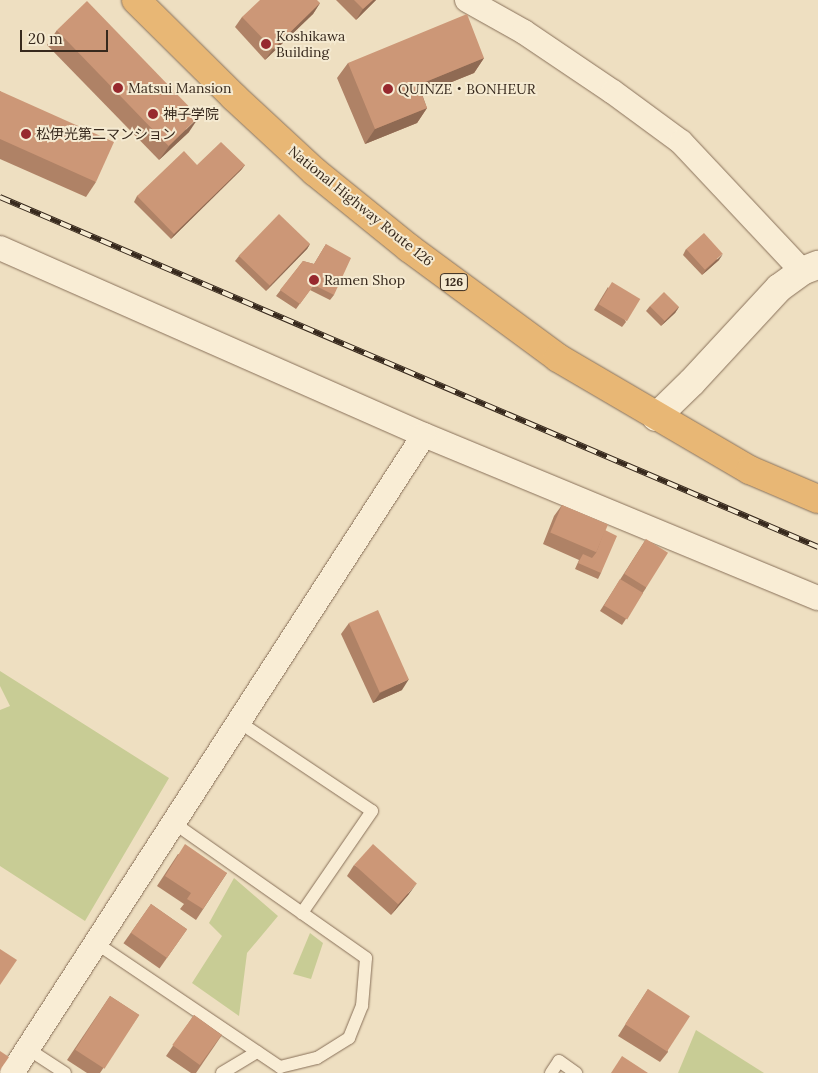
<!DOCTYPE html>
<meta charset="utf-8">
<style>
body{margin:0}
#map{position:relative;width:818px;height:1073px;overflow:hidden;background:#eedfc1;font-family:Lora,"Noto Sans JP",serif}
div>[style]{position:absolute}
.green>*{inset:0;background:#c8cc95}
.roads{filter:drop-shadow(0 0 1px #887059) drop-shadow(0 0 1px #887059)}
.service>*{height:12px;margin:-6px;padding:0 6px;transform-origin:6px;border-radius:6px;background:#f9edd5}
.minor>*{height:24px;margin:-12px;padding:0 12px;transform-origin:12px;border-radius:12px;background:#f9edd5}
.tertiary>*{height:28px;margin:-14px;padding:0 14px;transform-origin:14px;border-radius:14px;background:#f9edd5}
.trunk>*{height:28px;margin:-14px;padding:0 14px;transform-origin:14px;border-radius:14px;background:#e8b775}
.rail>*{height:5.5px;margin-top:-2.75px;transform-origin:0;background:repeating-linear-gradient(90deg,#f5ead1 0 11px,#37291d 0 22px);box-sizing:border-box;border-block:1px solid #37291d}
.wall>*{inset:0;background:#af8266;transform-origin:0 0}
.shaded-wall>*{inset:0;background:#8f6a53}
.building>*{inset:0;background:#cc9777;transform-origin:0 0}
.dots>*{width:14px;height:14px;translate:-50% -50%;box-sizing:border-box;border:2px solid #f5ead1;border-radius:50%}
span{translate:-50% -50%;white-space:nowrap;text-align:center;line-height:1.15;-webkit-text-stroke:4px #f5ead1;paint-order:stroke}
.shield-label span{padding:1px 4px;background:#f5ead1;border:1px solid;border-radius:4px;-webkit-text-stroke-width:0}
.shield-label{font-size:12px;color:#37291d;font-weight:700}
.poi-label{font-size:14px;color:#37291d}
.left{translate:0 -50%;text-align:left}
.street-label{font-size:14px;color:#37291d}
.scale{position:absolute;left:20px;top:30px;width:88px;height:22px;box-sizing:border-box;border:2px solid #37291d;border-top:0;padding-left:6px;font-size:15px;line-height:18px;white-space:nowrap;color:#37291d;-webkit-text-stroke:4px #f5ead1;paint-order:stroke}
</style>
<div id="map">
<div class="green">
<div style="clip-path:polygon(0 671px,169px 778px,85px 921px,0 866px,0 710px,10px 706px,0 686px)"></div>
<div style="clip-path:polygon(234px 878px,278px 916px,247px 953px,239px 1016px,192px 983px,222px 936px,209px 923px)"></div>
<div style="clip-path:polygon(310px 933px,323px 943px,311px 979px,293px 974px)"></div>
<div style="clip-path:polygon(696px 1030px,764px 1073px,678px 1073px)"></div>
</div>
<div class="roads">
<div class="service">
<div style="left:239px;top:722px;width:160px;rotate:33.8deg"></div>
<div style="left:372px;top:811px;width:124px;rotate:124.5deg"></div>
<div style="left:96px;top:943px;width:222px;rotate:34deg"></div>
<div style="left:280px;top:1067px;width:38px;rotate:-14deg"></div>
<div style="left:317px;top:1058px;width:38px;rotate:-32deg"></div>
<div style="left:349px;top:1038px;width:35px;rotate:-68deg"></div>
<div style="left:362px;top:1006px;width:48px;rotate:-85.2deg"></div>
<div style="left:366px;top:958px;width:235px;rotate:-144.9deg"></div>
<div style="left:28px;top:1049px;width:44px;rotate:33deg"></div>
<div style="left:222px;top:1073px;width:41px;rotate:-31deg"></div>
<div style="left:551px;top:1073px;width:14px;rotate:-56deg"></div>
<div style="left:559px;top:1061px;width:21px;rotate:35deg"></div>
</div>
<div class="minor">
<div style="left:467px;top:0;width:65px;rotate:29.3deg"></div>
<div style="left:524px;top:32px;width:107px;rotate:34deg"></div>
<div style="left:613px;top:92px;width:84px;rotate:36.3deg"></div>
<div style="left:681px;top:142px;width:177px;rotate:46.8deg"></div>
<div style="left:0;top:248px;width:463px;rotate:23.8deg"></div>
<div style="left:424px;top:435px;width:426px;rotate:22.5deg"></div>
<div style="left:12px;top:1073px;width:759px;rotate:-57.15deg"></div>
</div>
<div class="tertiary">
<div style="left:656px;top:417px;width:50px;rotate:-44.2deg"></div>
<div style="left:692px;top:382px;width:128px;rotate:-47.2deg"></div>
<div style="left:779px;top:288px;width:29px;rotate:-36deg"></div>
<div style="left:802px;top:271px;width:17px;rotate:-21deg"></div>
</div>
<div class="trunk">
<div style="left:136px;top:0;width:138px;rotate:44.7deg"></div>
<div style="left:234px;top:97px;width:110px;rotate:42.8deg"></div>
<div style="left:315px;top:172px;width:121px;rotate:39deg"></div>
<div style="left:409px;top:248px;width:185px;rotate:36.4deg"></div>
<div style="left:558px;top:358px;width:222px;rotate:30.3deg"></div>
<div style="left:750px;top:470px;width:74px;rotate:23.1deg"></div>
</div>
</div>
<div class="rail">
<div style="left:0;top:197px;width:890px;rotate:23.16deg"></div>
</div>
<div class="wall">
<div style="clip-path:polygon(336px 0,376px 0,356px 20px)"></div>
<div style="clip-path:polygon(320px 3px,313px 14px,265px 60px,235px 27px,242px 17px)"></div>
<div style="clip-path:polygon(57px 30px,189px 132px,159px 160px,47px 45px)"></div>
<div style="clip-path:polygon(484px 58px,474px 73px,422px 94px,427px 108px,417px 123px,365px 144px,337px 78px,348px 63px)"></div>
<div style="clip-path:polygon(0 91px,96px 182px,86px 197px,0 159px)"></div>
<div style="clip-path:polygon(197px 165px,245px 165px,241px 170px,171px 239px,134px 202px,137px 196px)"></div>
<div style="clip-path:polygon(310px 244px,307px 249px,266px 291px,235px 261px,239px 256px)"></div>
<div style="clip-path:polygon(326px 244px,334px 295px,330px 300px,310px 290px,296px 309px,276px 296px,303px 261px,314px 264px)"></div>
<div style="clip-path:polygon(686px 249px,719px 260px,702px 275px,683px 255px)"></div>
<div style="clip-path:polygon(608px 287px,626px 322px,622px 327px,594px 310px)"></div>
<div style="clip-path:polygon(650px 306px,679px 307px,675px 313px,661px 326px,646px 311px)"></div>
<div style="clip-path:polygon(562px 505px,605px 530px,601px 573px,598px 579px,575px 569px,579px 560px,543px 544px,554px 516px)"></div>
<div style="clip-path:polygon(646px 539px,646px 588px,622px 625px,600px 611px)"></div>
<div style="clip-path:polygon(349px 623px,402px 690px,373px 703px,341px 634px)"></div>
<div style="clip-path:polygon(178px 854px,227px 873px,196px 920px,180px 909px,184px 904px,157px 886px)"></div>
<div style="clip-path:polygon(354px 865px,409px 894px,391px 915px,347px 876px)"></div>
<div style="left:151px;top:904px;width:44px;height:48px;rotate:35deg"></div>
<div style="clip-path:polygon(648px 989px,668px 1052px,660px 1062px,618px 1036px)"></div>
<div style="clip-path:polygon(110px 996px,139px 1015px,100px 1073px,87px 1073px,67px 1060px)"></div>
<div style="clip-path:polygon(194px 1015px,222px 1035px,196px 1073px,191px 1073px,166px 1056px)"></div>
</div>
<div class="shaded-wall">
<div style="clip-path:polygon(373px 0,376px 0,356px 20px,363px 9px)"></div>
<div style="clip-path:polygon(320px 3px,313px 14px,265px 60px,273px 49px)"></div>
<div style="clip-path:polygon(484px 58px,474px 73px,407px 100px,418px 85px)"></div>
<div style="clip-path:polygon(427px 108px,417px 123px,365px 144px,375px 129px)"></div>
<div style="clip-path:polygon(199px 117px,189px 132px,159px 160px,170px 145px)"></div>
<div style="clip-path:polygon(245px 165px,241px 170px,171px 239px,174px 234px)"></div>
<div style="clip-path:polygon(310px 244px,307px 249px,266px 291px,270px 286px)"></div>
<div style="clip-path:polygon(723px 254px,719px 260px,702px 275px,706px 270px)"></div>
<div style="clip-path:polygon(679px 307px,675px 313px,661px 326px,665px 321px)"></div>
<div style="clip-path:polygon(409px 679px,402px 690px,373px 703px,380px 693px)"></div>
<div style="clip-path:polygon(417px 883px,409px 894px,391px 915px,398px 905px)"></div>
</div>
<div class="building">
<div style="clip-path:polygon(260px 0,317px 0,320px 3px,273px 49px,242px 17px)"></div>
<div style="clip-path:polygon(354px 0,373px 0,363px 9px)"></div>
<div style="left:87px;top:1px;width:161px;height:42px;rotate:46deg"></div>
<div style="clip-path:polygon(467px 14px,484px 58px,418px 85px,427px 108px,375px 129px,348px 63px)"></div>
<div style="clip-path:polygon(0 91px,114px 142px,96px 182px,0 139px)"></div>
<div style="clip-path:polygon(221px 142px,245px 165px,174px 234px,137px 196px,184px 151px,197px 165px)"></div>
<div style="left:279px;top:214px;width:43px;height:58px;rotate:44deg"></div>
<div style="left:704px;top:233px;width:28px;height:24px;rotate:48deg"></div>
<div style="clip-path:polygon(326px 244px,351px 258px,334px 295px,314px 285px,300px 304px,280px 290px,303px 261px,314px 264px)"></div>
<div style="left:612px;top:282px;width:33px;height:26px;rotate:31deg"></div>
<div style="left:664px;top:292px;width:21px;height:20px;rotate:45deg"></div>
<div style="left:562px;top:505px;width:50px;height:30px;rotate:23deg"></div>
<div style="clip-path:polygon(605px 530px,617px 536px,601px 573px,578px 563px,583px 554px,592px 558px,596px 553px)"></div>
<div style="left:646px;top:539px;width:26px;height:41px;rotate:32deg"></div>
<div style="left:620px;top:579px;width:27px;height:31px;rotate:31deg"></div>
<div style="left:378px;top:610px;width:76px;height:32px;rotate:66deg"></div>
<div style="clip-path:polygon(185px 844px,227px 873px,203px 909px,187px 899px,191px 893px,165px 876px)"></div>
<div style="left:373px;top:844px;width:59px;height:28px;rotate:42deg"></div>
<div style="left:151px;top:904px;width:44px;height:35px;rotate:35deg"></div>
<div style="clip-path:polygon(0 949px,17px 960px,0 985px)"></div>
<div style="left:648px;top:989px;width:50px;height:42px;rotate:33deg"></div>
<div style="left:110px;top:996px;width:35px;height:64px;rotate:33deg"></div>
<div style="left:194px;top:1015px;width:34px;height:37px;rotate:36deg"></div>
<div style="clip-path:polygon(0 1051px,9px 1057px,0 1070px)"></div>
<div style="clip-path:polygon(622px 1056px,648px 1073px,611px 1073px)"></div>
</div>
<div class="dots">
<div style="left:266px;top:44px;background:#97292e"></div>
<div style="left:118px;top:88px;background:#97292e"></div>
<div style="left:388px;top:89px;background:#97292e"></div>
<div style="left:153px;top:114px;background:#97292e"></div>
<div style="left:26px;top:134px;background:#97292e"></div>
<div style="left:314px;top:280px;background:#97292e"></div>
</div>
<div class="shield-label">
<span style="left:454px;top:282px">126</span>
</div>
<div class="poi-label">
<span class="left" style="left:276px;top:44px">Koshikawa<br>Building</span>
<span class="left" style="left:128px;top:88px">Matsui Mansion</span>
<span class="left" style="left:398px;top:89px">QUINZE・BONHEUR</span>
<span class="left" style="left:163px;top:114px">神子学院</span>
<span class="left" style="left:36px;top:134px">松伊光第二マンション</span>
<span class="left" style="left:324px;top:280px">Ramen Shop</span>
</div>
<div class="street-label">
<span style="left:361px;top:206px;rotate:39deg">National Highway Route 126</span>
</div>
<div class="scale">20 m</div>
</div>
